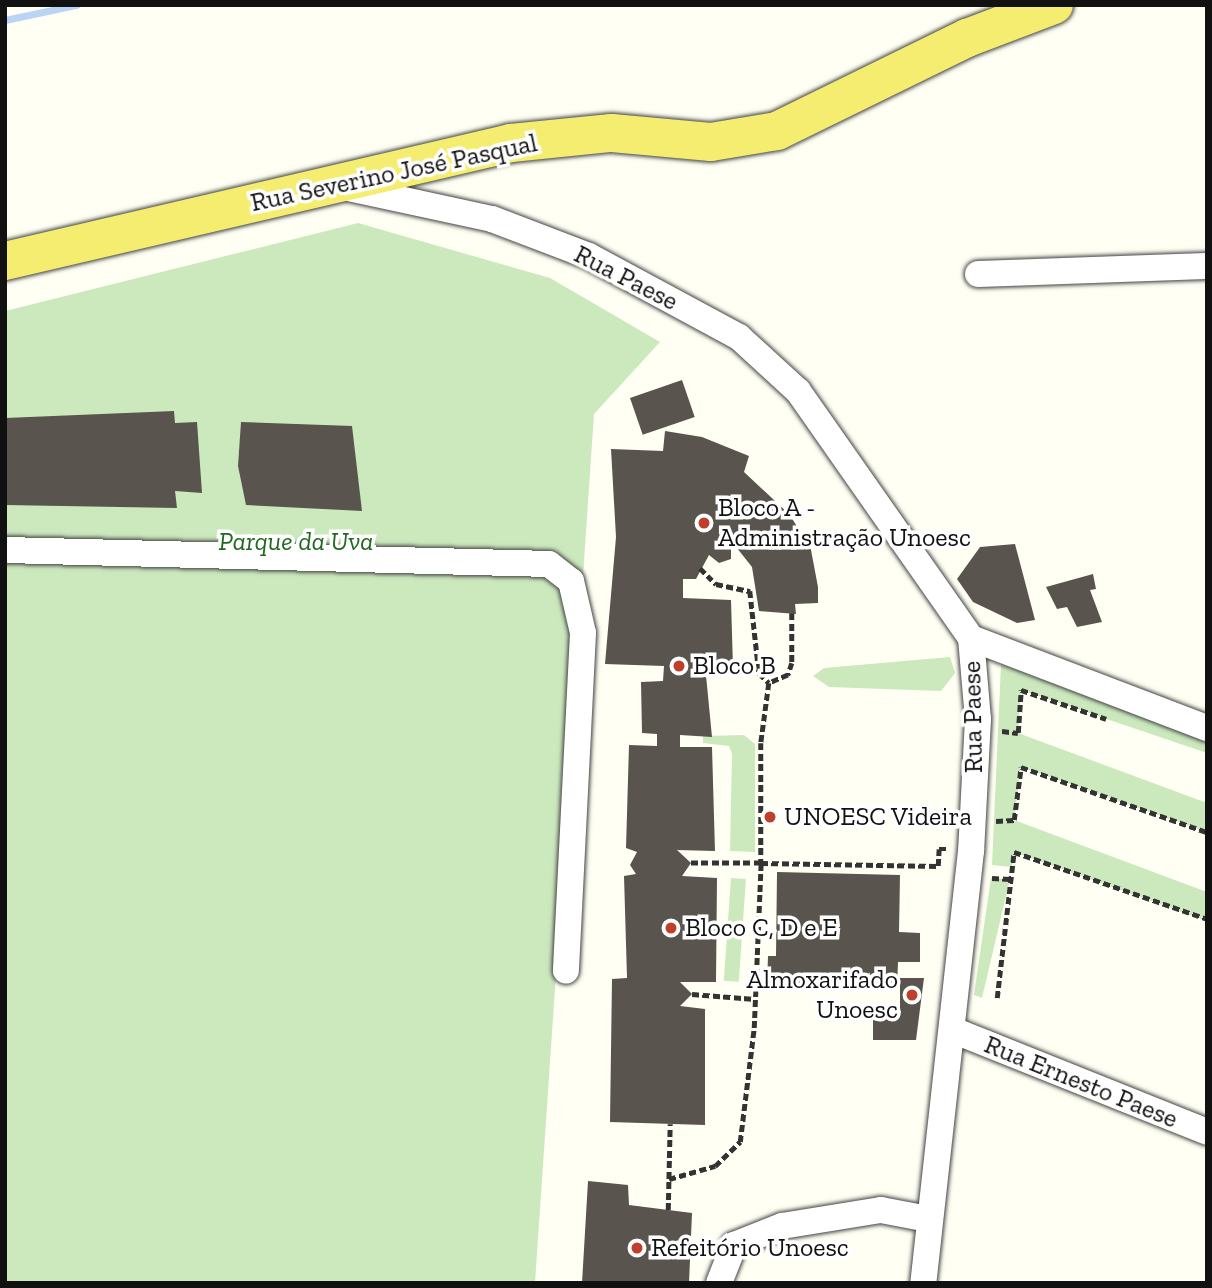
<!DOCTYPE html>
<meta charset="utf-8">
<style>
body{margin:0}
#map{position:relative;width:1212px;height:1288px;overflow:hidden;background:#fffff4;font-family:"Zilla Slab",serif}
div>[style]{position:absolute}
.green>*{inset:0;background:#cce9be;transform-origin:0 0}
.stream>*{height:7px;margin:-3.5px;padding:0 3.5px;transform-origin:3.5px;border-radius:3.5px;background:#bad4f5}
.building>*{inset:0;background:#59544d;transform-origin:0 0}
.path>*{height:4.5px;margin-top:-2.25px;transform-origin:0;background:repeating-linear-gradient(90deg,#333 0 7px,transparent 0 10.5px)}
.roads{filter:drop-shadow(0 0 2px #444) drop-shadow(0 0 2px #444)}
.minor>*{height:26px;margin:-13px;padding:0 13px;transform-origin:13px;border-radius:13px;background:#fff}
.primary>*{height:38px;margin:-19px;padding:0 19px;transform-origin:19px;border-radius:19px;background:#f4ed6f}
.dots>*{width:19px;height:19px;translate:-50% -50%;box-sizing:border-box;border:4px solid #fff;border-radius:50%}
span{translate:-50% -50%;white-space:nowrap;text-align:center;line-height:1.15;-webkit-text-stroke:7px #fff;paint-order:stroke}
.street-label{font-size:26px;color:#111}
.poi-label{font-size:26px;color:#111}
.left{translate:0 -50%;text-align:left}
.right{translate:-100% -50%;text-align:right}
.park-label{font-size:26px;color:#226821;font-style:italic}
.frame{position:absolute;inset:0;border:7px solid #111;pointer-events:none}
</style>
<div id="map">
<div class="green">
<div style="clip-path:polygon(358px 223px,550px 278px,660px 342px,594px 414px,535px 1283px,5px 1283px,5px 311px)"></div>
<div style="clip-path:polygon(950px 657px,955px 673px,941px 691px,829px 687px,813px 676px,824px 668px)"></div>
<div style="clip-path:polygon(1001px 664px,1207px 737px,1207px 753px,1021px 690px,1018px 733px,1207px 803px,1207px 832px,1021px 767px,1014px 820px,1207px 892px,1207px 921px,1014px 852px,1012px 867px,992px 865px)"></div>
<div style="clip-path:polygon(744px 735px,755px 744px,755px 852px,730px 851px,732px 754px,729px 746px,703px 743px,703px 736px)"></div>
<div style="left:731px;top:878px;width:15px;height:103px;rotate:4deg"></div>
<div style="clip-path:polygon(991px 878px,1010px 879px,982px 998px,974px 995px)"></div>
</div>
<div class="stream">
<div style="left:5px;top:20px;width:73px;rotate:-11.9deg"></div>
</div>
<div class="building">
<div style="left:682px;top:380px;width:39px;height:55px;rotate:71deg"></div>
<div style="clip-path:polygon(174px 411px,175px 423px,197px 422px,202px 493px,175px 491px,177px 508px,5px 505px,5px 418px)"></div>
<div style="clip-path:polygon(241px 422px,352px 426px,362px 511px,246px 505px,238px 466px)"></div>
<div style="clip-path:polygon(665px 431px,702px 437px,749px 456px,744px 472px,790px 515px,811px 550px,818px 587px,818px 603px,795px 604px,796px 614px,759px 611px,752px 567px,725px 533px,720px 542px,731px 549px,731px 559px,719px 563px,709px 555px,696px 579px,683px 579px,683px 598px,731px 600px,733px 667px,705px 665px,712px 737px,680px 735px,680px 747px,712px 747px,715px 851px,677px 850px,691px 863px,682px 876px,717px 878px,716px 982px,680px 982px,692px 994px,680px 1006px,705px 1009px,705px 1125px,610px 1122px,612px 979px,627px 978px,624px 876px,636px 874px,630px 865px,637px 852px,626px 848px,629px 745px,657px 746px,657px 734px,642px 733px,641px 682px,663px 681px,664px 666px,605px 664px,616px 537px,611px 449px,663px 451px)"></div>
<div style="clip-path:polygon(1015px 544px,1035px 620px,1017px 623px,973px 602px,957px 579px,980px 547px)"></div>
<div style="clip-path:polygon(1093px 574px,1096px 589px,1090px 590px,1102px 622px,1077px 627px,1067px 607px,1057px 609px,1046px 587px)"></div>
<div style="clip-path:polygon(777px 872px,900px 875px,899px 932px,920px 933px,920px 962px,898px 962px,897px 987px,767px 985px,768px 956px,776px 956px)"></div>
<div style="clip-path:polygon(900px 978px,924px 978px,916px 1040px,873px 1040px,873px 1015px,900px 1015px)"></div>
<div style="clip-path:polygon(588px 1181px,628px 1185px,629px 1205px,692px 1213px,689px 1283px,582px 1283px)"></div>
</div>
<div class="path">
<div style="left:700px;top:568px;width:23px;rotate:45deg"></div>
<div style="left:716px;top:584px;width:35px;rotate:12deg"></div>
<div style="left:750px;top:591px;width:82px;rotate:83.7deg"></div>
<div style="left:759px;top:673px;width:14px;rotate:45deg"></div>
<div style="left:792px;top:613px;width:50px;rotate:90deg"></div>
<div style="left:792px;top:663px;width:13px;rotate:108deg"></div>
<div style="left:788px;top:675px;width:21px;rotate:157deg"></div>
<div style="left:769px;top:683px;width:61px;rotate:97.6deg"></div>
<div style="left:761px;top:743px;width:120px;rotate:90deg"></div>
<div style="left:761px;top:863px;width:177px;rotate:1deg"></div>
<div style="left:938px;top:866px;width:17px;rotate:-87deg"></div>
<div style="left:939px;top:849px;width:9px"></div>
<div style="left:1002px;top:731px;width:16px;rotate:7deg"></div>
<div style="left:1018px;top:733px;width:43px;rotate:-86deg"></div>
<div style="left:1021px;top:690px;width:90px;rotate:18.8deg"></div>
<div style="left:996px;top:821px;width:18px;rotate:-3deg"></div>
<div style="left:1014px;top:820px;width:53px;rotate:-82.5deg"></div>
<div style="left:1021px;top:767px;width:197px;rotate:19.3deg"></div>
<div style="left:992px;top:878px;width:18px;rotate:3deg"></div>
<div style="left:692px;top:994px;width:63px;rotate:4.5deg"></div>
<div style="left:997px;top:998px;width:147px;rotate:-83.4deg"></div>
<div style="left:1014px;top:852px;width:204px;rotate:19.1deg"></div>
<div style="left:669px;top:1179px;width:48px;rotate:-15.8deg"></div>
<div style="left:715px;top:1166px;width:35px;rotate:-44deg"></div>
<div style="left:740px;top:1142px;width:115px;rotate:-83deg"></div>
<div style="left:754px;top:1028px;width:165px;rotate:-87.6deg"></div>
<div style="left:761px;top:863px;width:70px;rotate:180deg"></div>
<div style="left:668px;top:1210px;width:86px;rotate:-88.7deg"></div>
</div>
<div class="roads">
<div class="minor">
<div style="left:344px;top:187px;width:151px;rotate:12.2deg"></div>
<div style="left:492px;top:219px;width:104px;rotate:20.9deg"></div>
<div style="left:589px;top:256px;width:170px;rotate:28.4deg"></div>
<div style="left:739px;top:337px;width:80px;rotate:42.5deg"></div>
<div style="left:798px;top:391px;width:302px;rotate:55deg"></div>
<div style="left:971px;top:638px;width:81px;rotate:85.1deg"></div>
<div style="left:978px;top:719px;width:132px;rotate:93deg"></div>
<div style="left:971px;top:851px;width:435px;rotate:96.3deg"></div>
<div style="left:978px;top:274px;width:229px;rotate:-2deg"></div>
<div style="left:5px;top:550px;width:544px;rotate:1.47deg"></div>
<div style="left:549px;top:564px;width:28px;rotate:38deg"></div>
<div style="left:571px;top:581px;width:53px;rotate:77deg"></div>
<div style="left:583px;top:633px;width:338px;rotate:92.9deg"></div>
<div style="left:971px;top:638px;width:253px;rotate:20.9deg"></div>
<div style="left:955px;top:1031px;width:271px;rotate:21.8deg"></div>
<div style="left:719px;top:1283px;width:41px;rotate:-68.5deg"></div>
<div style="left:734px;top:1245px;width:52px;rotate:-21.6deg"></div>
<div style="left:782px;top:1226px;width:100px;rotate:-9.2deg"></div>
<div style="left:881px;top:1210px;width:48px;rotate:10.8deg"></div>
</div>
<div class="primary">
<div style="left:5px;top:261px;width:520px;rotate:-13.13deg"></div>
<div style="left:511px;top:143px;width:101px;rotate:-5.7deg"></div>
<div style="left:612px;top:133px;width:99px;rotate:5.2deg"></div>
<div style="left:711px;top:142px;width:67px;rotate:-9.5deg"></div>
<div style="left:777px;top:131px;width:212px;rotate:-26.1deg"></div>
<div style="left:967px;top:38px;width:93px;rotate:-20.8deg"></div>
</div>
</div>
<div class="dots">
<div style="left:704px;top:523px;background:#be402b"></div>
<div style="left:679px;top:666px;background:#be402b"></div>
<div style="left:770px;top:817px;background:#be402b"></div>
<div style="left:671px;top:928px;background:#be402b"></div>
<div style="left:912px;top:995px;background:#be402b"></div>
<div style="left:637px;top:1248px;background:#be402b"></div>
</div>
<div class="street-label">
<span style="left:394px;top:173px;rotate:-12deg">Rua Severino José Pasqual</span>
<span style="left:626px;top:278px;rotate:27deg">Rua Paese</span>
<span style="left:973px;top:717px;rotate:-91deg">Rua Paese</span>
<span style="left:1081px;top:1082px;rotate:22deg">Rua Ernesto Paese</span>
</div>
<div class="poi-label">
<span class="left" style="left:718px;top:523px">Bloco A -<br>Administração Unoesc</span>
<span class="left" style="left:693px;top:666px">Bloco B</span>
<span class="left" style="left:784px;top:817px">UNOESC Videira</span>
<span class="left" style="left:685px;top:928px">Bloco C, D e E</span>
<span class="right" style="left:898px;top:995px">Almoxarifado<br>Unoesc</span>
<span class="left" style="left:651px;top:1248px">Refeitório Unoesc</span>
</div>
<div class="park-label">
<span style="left:296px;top:542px">Parque da Uva</span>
</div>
<div class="frame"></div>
</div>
